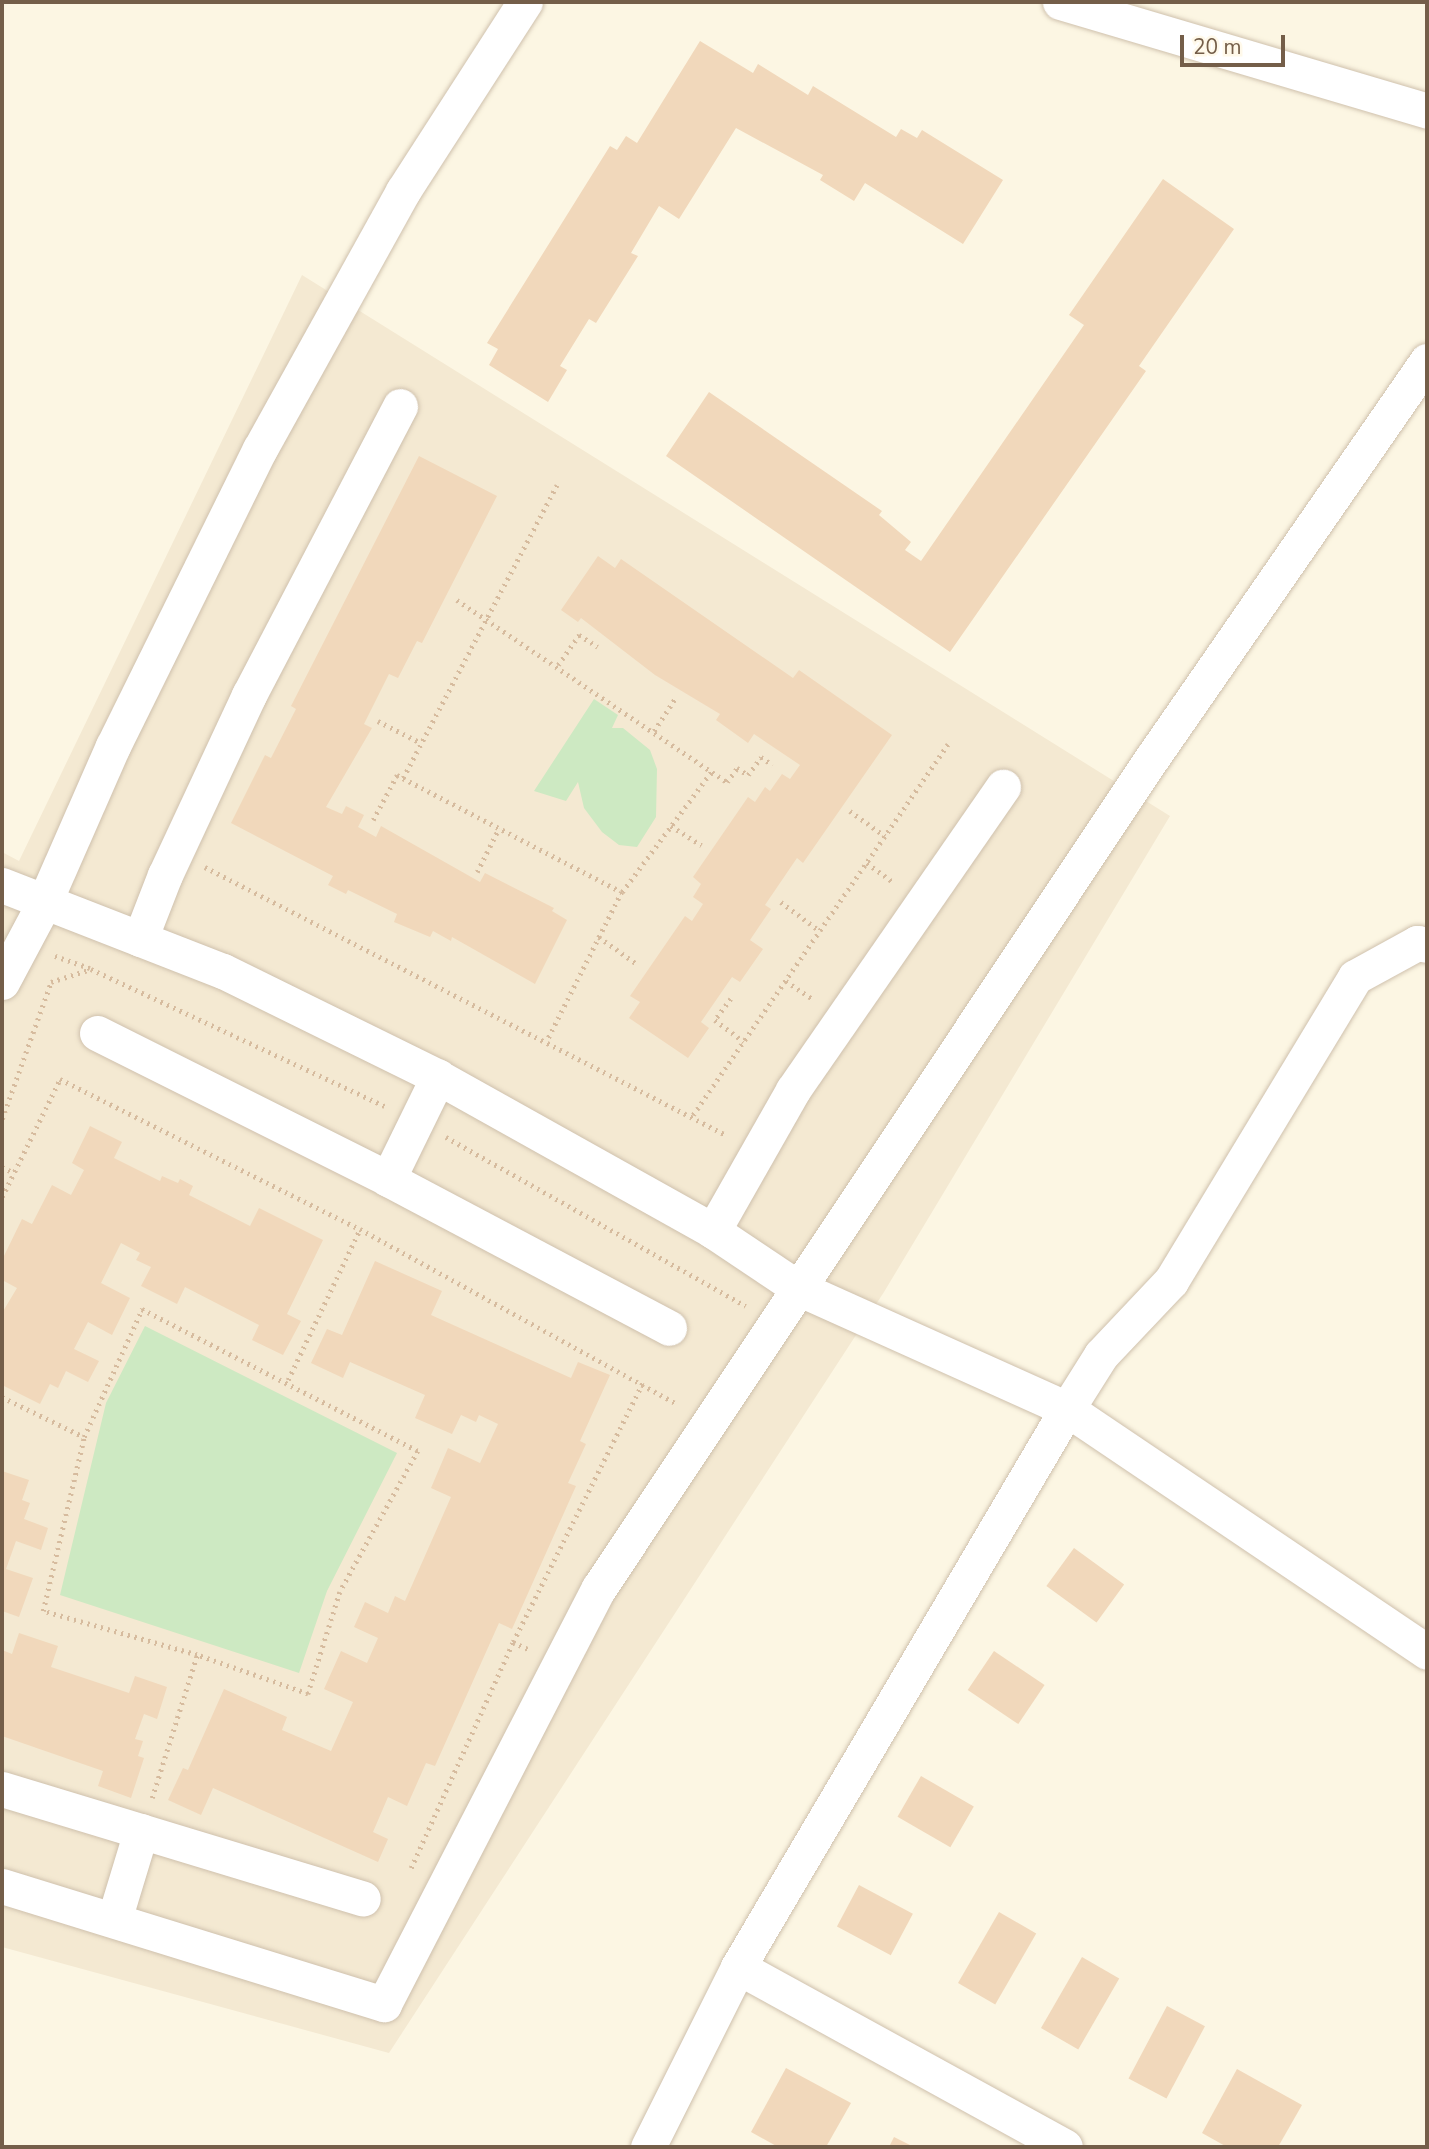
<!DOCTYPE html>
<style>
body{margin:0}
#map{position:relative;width:1429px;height:2149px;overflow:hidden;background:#fcf6e3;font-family:"Nunito Sans",sans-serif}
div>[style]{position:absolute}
.residential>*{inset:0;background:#f4e9d2}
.green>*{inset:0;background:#cde9c2}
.building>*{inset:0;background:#f1d8bb;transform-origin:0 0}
.path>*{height:4.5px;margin-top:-2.25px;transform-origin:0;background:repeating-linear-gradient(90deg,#d6bb9e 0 2px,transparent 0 7px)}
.roads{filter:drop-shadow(0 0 2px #cfc1ad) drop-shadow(0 0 2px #cfc1ad)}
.minor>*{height:35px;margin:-17.5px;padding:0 17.5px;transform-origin:17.5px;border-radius:17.5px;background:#fff}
span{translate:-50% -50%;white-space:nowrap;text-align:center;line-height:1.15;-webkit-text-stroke:6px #fff9ea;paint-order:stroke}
.frame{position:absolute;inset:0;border:4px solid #745e49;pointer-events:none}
.scale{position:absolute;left:1180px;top:35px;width:105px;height:32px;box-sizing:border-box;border:4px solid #745e49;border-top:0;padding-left:9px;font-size:21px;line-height:24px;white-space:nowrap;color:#745e49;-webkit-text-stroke:5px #fff9ea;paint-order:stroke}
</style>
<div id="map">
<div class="residential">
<div style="clip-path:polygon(302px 275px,1170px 816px,884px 1292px,389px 2053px,2px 1947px,2px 852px,19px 861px)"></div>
</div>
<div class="green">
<div style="clip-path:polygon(594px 699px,618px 715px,612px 728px,623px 728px,650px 750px,657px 769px,656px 817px,637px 847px,619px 845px,602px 832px,584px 808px,578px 782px,566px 801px,534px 791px)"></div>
<div style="clip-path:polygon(145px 1326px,397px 1453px,327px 1591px,299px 1673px,60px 1595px,106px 1403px)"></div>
</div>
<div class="building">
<div style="clip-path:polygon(700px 41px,753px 73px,758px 64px,808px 95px,813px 86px,896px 137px,901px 129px,917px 138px,922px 130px,1003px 180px,963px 244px,865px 183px,854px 201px,820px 180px,823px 175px,736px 128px,679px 219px,659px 206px,631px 253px,638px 256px,596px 323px,589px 319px,560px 366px,567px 370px,548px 402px,489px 365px,498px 349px,487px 343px,610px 146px,617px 150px,626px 136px,637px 143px)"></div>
<div style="clip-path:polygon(1163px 179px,1234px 229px,1139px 366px,1146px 371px,950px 652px,666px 456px,709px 392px,882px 511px,879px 515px,911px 542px,905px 550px,921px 561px,1084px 325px,1069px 315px)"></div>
<div style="clip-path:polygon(419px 456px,497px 496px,422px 643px,417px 641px,398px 678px,389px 674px,364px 724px,372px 728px,326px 807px,342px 814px,346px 806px,364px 815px,358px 827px,376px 837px,381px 826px,480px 882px,485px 873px,554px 908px,552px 911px,567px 920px,535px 984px,452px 937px,451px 941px,433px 931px,430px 937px,394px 922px,397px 914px,348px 890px,346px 894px,328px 885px,333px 876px,231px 823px,265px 755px,271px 758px,296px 709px,291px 706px)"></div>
<div style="clip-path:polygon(598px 556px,615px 568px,621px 559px,793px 678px,799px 670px,892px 735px,803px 863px,797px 858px,765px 905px,771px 909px,750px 940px,763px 949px,740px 982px,732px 977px,701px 1022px,709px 1028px,688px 1058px,629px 1018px,640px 1002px,630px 996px,685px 916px,692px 921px,703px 904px,693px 897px,701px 884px,693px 877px,748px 797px,755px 802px,765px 787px,770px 791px,782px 774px,790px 779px,800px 765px,754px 734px,748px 743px,716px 720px,720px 714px,655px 675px,581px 618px,578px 622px,561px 610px)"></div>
<div style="clip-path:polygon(90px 1126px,122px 1142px,114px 1158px,160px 1181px,162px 1176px,178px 1183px,180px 1179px,193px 1186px,189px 1195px,250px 1226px,259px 1208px,323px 1240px,287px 1314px,301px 1321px,283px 1355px,252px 1340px,259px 1325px,185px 1287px,177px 1304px,141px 1286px,151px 1267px,136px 1260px,140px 1253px,121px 1243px,101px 1283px,130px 1298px,112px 1335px,88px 1322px,74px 1349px,99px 1361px,88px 1382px,66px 1371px,58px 1388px,50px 1384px,40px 1404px,2px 1385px,2px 1313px,17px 1288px,2px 1280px,2px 1260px,22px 1219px,32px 1224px,52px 1185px,71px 1195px,84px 1170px,72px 1163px)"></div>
<div style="clip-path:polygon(375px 1261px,442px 1291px,431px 1315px,571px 1378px,578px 1362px,610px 1375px,580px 1441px,586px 1444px,568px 1483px,576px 1486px,512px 1629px,499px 1623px,435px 1766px,426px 1763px,407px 1806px,388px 1797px,373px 1832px,388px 1839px,378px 1862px,213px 1788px,201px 1815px,168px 1800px,183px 1768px,188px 1770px,224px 1689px,287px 1717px,282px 1730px,331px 1751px,353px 1702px,324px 1689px,341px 1651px,367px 1663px,378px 1638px,354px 1627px,365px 1602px,388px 1613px,395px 1596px,405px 1601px,451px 1497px,431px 1488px,448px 1448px,480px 1463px,498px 1424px,479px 1415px,476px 1422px,461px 1415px,452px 1434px,415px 1418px,425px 1395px,350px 1362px,343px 1378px,311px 1363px,327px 1329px,342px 1335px)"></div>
<div style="clip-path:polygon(2px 1471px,29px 1480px,22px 1500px,30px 1503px,24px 1519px,48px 1528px,41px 1550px,16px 1541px,6px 1569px,33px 1578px,19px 1617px,2px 1611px)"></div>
<div style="left:1074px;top:1548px;width:62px;height:47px;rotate:36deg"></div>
<div style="clip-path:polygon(19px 1633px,58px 1646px,51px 1667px,129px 1693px,135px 1676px,167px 1687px,157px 1719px,144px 1714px,135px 1739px,143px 1741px,138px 1756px,144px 1758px,131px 1798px,98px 1786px,103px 1771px,2px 1736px,2px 1650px,12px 1654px)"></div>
<div style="left:994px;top:1651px;width:61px;height:47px;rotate:34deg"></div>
<div style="left:921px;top:1776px;width:61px;height:47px;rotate:30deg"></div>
<div style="left:859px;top:1885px;width:61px;height:47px;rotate:28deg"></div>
<div style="left:999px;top:1912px;width:43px;height:82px;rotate:30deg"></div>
<div style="left:1082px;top:1957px;width:43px;height:82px;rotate:30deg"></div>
<div style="left:1167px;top:2006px;width:43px;height:82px;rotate:28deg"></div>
<div style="clip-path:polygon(786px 2068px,851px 2103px,826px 2147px,778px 2147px,751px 2132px)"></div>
<div style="clip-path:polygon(1237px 2069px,1302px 2105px,1278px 2147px,1227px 2147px,1202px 2133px)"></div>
<div style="clip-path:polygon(894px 2137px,914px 2147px,889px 2147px)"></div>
</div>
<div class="path">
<div style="left:457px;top:600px;width:326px;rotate:34deg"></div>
<div style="left:727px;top:782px;width:17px;rotate:-54deg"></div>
<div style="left:737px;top:768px;width:13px;rotate:32deg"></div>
<div style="left:748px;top:775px;width:22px;rotate:-54deg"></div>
<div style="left:761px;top:757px;width:14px;rotate:34deg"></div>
<div style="left:558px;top:665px;width:37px;rotate:-55deg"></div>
<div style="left:579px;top:635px;width:22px;rotate:32deg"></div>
<div style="left:378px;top:721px;width:48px;rotate:27.1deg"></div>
<div style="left:654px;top:731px;width:40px;rotate:-57.1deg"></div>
<div style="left:403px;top:778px;width:331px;rotate:-62.3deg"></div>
<div style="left:850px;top:811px;width:43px;rotate:35.5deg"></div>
<div style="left:373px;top:820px;width:51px;rotate:-61.9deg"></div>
<div style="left:397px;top:775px;width:254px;rotate:27.5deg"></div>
<div style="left:622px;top:892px;width:167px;rotate:116.7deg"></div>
<div style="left:671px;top:826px;width:36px;rotate:32deg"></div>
<div style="left:867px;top:863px;width:34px;rotate:36deg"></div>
<div style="left:205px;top:867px;width:586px;rotate:27.22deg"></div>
<div style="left:477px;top:872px;width:49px;rotate:-63.4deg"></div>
<div style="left:622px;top:892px;width:151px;rotate:-53.4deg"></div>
<div style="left:781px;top:902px;width:49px;rotate:36.6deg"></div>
<div style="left:599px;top:937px;width:47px;rotate:35.4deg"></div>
<div style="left:55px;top:956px;width:37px;rotate:19deg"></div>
<div style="left:786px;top:981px;width:34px;rotate:34deg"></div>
<div style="left:731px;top:999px;width:26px;rotate:127deg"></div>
<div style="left:715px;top:1020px;width:36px;rotate:37deg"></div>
<div style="left:693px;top:1115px;width:450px;rotate:-55.5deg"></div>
<div style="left:2px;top:1119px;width:145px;rotate:-70.3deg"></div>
<div style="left:51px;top:982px;width:42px;rotate:-18deg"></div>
<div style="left:91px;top:969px;width:324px;rotate:25deg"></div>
<div style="left:446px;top:1137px;width:344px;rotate:29.4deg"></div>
<div style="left:2px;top:1167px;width:14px;rotate:25deg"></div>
<div style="left:2px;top:1197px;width:131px;rotate:-63.8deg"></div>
<div style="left:60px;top:1079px;width:335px;rotate:26.6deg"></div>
<div style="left:360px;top:1229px;width:362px;rotate:28.9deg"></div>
<div style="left:142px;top:1309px;width:310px;rotate:27.2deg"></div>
<div style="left:418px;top:1451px;width:161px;rotate:119deg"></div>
<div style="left:340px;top:1592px;width:107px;rotate:107.4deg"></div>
<div style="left:308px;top:1694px;width:118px;rotate:-160.6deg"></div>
<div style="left:197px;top:1655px;width:160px;rotate:-164.1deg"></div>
<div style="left:43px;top:1611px;width:179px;rotate:-76.7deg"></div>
<div style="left:84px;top:1437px;width:141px;rotate:-65.6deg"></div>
<div style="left:288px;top:1380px;width:167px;rotate:-64.5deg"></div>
<div style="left:2px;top:1397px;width:91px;rotate:26deg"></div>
<div style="left:513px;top:1642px;width:17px;rotate:25deg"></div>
<div style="left:152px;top:1798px;width:150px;rotate:-72.5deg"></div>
<div style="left:411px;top:1868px;width:248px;rotate:-65.7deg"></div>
<div style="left:513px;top:1642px;width:291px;rotate:-63.4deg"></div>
</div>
<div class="roads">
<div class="minor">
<div style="left:1060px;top:2px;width:383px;rotate:16.5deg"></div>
<div style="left:2px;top:885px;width:237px;rotate:21.3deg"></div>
<div style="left:223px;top:971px;width:240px;rotate:26.2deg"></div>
<div style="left:438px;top:1077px;width:315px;rotate:29.2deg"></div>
<div style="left:713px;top:1231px;width:102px;rotate:33.8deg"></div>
<div style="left:798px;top:1288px;width:295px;rotate:24.2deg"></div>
<div style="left:1067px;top:1409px;width:64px;rotate:-57.8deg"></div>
<div style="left:1101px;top:1355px;width:102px;rotate:-46.6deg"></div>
<div style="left:1171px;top:1281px;width:355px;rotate:-58.8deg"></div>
<div style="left:1355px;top:977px;width:71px;rotate:-28.7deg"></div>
<div style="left:1417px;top:943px;width:10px;rotate:11deg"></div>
<div style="left:140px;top:939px;width:69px;rotate:-68.7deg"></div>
<div style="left:165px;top:875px;width:199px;rotate:-65deg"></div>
<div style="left:249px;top:695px;width:326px;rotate:-62.4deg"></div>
<div style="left:2px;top:982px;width:89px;rotate:-62deg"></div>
<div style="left:44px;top:903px;width:171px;rotate:-66.3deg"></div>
<div style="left:113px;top:746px;width:331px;rotate:-63.7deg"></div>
<div style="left:260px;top:449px;width:295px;rotate:-61deg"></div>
<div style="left:403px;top:191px;width:225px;rotate:-57.2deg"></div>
<div style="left:97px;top:1033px;width:326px;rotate:26.6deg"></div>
<div style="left:388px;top:1179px;width:318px;rotate:27.9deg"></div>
<div style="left:388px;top:1179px;width:114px;rotate:-63.9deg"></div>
<div style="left:713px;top:1231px;width:162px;rotate:-60.4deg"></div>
<div style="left:793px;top:1090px;width:369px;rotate:-55.3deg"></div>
<div style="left:2px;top:1789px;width:377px;rotate:16.9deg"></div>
<div style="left:2px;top:1886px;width:400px;rotate:17.2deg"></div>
<div style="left:384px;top:2004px;width:468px;rotate:-62.7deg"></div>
<div style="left:599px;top:1588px;width:997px;rotate:-56.33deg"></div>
<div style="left:1152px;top:758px;width:483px;rotate:-55.3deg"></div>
<div style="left:114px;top:1920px;width:93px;rotate:-73.1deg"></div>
<div style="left:738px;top:1967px;width:373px;rotate:28.8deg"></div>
<div style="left:648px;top:2147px;width:201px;rotate:-63.4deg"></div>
<div style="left:738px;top:1967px;width:648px;rotate:-59.48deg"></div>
<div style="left:1067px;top:1409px;width:434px;rotate:34deg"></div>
</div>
</div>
<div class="frame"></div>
<div class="scale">20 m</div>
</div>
